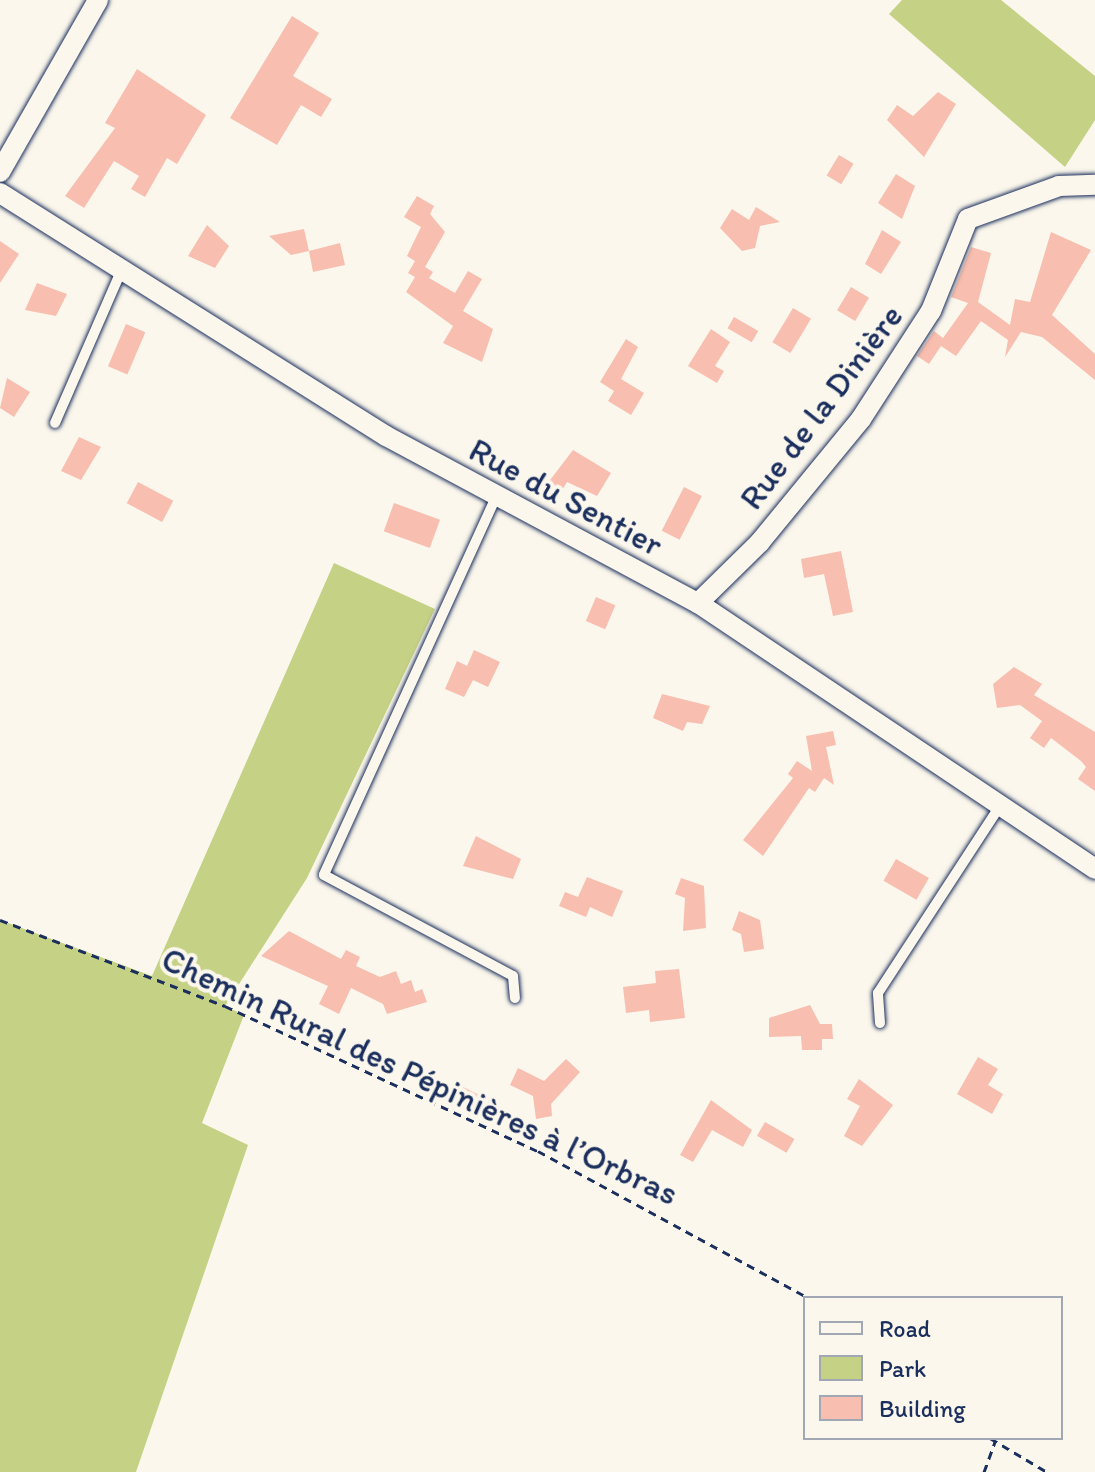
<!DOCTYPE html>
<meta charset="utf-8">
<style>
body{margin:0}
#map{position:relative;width:1095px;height:1472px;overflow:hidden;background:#fbf7ec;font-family:Itim,sans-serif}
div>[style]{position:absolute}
.green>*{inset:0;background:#c5d185}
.building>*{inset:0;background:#f8beaf;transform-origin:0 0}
.path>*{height:3px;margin-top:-1.5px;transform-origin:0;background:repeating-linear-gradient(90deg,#1b2f5e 0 8px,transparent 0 14px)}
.roads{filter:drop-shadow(0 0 2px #1b2f5e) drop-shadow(0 0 2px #1b2f5e)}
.lane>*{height:10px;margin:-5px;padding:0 5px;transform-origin:5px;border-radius:5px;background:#fbf7ec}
.street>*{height:20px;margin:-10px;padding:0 10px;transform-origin:10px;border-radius:10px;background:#fbf7ec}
span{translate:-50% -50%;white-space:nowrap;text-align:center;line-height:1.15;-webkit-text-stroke:8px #fbf7ec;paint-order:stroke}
.street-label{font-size:34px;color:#1b2f5e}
.legend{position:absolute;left:803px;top:1296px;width:260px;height:144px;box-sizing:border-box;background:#fbf7ec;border:2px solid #a1a7b3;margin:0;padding:10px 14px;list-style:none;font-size:24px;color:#1b2f5e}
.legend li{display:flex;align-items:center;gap:16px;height:40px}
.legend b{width:40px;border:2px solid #a1a7b3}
</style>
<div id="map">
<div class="green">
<div style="clip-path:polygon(902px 0,1001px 0,1095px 76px,1095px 120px,1065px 167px,889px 14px)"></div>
<div style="clip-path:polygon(334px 563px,435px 609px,307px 878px,225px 1006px,244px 1015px,202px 1123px,248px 1145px,136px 1472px,0 1472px,0 920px,152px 976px)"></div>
</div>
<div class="building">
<div style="clip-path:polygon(292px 16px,319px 33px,293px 76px,332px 99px,321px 117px,301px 105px,277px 145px,230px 118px)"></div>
<div style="clip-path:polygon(137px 69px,206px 115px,177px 164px,167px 158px,145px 197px,131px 189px,139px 176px,114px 161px,84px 208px,65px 196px,115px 128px,105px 123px)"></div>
<div style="clip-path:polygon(938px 92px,956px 104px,924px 157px,887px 120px,897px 105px,913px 116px)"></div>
<div style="left:839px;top:155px;width:17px;height:24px;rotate:31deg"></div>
<div style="clip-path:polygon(896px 174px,915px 186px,902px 219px,878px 203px)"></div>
<div style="clip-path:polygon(417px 196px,434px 206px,430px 214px,445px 232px,425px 267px,433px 272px,429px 278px,455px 293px,468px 271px,482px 279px,463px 311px,493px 329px,482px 362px,443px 343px,453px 326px,406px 292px,415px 277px,408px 273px,415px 261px,407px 256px,421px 227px,404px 217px)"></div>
<div style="clip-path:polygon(756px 207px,780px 222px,760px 226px,755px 248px,742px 251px,720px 228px,732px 209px,749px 220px)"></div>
<div style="clip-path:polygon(207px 225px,229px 246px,215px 268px,188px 256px)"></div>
<div style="clip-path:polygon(304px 229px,309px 251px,340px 243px,345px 265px,313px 272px,309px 251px,291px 255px,269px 236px)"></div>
<div style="clip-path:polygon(882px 230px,901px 242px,881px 274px,865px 264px)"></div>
<div style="clip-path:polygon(1051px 232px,1091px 250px,1052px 315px,1095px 354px,1095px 380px,1042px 337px,1021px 332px,1005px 357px,1008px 340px,981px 321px,956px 356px,941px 346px,929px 364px,917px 356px,934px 331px,943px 338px,968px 303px,951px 297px,971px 247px,991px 253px,978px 302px,1010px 325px,1015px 299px,1030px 302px)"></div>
<div style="clip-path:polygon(0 241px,19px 254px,0 283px)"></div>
<div style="clip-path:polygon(37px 283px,67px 294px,56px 316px,25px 310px)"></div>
<div style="left:851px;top:287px;width:21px;height:27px;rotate:31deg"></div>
<div style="left:793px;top:308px;width:21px;height:40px;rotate:31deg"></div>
<div style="left:734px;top:317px;width:28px;height:13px;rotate:30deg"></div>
<div style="left:126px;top:324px;width:21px;height:46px;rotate:23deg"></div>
<div style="clip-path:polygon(711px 329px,730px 342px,715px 366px,724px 371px,717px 383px,688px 366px)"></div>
<div style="clip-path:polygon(626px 339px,638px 347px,621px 379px,644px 393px,631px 415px,608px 401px,614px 391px,600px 382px)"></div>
<div style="clip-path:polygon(7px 378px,30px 392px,14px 417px,0 408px)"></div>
<div style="clip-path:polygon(79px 437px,101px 447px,81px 480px,61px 471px)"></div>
<div style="clip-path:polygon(573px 450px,611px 473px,597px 496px,567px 482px,558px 497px,544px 488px)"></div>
<div style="left:138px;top:482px;width:40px;height:24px;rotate:28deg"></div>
<div style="left:684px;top:487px;width:20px;height:49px;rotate:27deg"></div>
<div style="left:394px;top:503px;width:49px;height:30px;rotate:20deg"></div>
<div style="clip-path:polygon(841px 551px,853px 612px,833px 616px,824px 574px,804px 578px,801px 559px)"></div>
<div style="left:596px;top:597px;width:21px;height:26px;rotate:23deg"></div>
<div style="clip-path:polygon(474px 650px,500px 662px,488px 687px,473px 680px,464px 697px,445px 689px,457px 661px,467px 666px)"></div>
<div style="clip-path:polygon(1014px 667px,1042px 684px,1034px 695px,1095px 732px,1095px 791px,1078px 779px,1086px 767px,1081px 761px,1051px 738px,1044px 748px,1030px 738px,1042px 721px,1020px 705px,997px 708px,993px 684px)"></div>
<div style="clip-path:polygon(662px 694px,710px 706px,702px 724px,687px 722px,683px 731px,653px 718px)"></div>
<div style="clip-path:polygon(833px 731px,836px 745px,826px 747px,834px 785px,824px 778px,815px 792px,809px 788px,763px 856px,743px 840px,793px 778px,788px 774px,797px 761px,812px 771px,806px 736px)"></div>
<div style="clip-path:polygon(476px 836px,521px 859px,513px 879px,463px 866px)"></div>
<div style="left:896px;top:859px;width:38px;height:25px;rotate:30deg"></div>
<div style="clip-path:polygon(587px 877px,623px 891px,612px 917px,590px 907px,586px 917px,559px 906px,565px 892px,578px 897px)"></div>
<div style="clip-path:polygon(681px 878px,704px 886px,706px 928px,683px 931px,685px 898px,675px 894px)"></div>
<div style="clip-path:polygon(739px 911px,760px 920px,764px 949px,744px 952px,741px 934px,732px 930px)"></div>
<div style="clip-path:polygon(289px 931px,341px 959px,346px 950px,360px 957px,356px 966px,380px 977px,396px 971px,401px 984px,411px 980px,415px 992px,422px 989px,427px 1002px,387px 1014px,383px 1004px,351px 988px,339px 1014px,319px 1004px,328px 986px,261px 956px)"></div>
<div style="clip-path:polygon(679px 969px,685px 1018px,650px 1022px,649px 1010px,626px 1013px,623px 987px,656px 983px,655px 971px)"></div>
<div style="clip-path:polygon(241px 987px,260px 999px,252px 1011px,233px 1002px)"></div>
<div style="clip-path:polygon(810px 1005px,820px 1024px,832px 1024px,833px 1039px,822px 1039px,822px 1050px,802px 1050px,801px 1036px,769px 1037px,769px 1018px)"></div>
<div style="clip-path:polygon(978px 1057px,998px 1069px,988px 1085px,1003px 1094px,992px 1114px,957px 1094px)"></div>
<div style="clip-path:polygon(566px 1059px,580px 1072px,551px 1104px,552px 1116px,536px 1119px,533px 1096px,510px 1085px,518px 1068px,544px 1081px)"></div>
<div style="clip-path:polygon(859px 1079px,893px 1105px,862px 1146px,844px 1136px,860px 1106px,847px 1099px)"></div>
<div style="left:463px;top:1087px;width:25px;height:20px;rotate:26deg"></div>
<div style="clip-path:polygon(711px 1100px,752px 1130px,743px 1147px,712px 1130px,693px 1162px,680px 1155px)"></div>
<div style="left:765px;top:1122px;width:34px;height:16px;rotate:30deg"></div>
</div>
<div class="path">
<div style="left:0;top:920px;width:241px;rotate:20.9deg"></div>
<div style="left:225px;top:1006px;width:345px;rotate:24.9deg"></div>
<div style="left:538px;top:1151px;width:308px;rotate:28.5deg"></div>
<div style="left:990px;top:1438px;width:66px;rotate:30.8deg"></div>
<div style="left:984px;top:1472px;width:33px;rotate:-70deg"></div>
</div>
<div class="roads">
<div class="lane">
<div style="left:55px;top:423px;width:166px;rotate:-66.5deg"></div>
<div style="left:496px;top:497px;width:415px;rotate:114.5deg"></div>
<div style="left:324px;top:875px;width:214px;rotate:28.1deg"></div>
<div style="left:513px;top:976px;width:22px;rotate:85deg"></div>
<div style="left:880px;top:1023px;width:30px;rotate:-94deg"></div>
<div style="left:878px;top:993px;width:223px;rotate:-56.9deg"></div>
</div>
<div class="street">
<div style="left:0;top:172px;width:198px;rotate:-60.3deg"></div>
<div style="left:0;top:193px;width:456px;rotate:32.2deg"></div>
<div style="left:386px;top:436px;width:354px;rotate:28.2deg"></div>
<div style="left:698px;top:603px;width:478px;rotate:33.8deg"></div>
<div style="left:698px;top:603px;width:87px;rotate:-44.5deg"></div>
<div style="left:760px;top:542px;width:159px;rotate:-50.6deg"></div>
<div style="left:861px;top:419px;width:129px;rotate:-57.1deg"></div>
<div style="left:931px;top:311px;width:99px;rotate:-68.1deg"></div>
<div style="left:968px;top:219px;width:97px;rotate:-19.9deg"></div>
<div style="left:1059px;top:186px;width:36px;rotate:-2deg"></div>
</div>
</div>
<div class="street-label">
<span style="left:821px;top:407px;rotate:-53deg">Rue de la Dinière</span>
<span style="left:566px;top:497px;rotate:28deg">Rue du Sentier</span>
<span style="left:420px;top:1076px;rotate:25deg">Chemin Rural des Pépinières à l’Orbras</span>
</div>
<ul class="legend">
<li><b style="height:10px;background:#fbf7ec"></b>Road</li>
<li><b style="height:22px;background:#c5d185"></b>Park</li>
<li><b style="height:22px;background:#f8beaf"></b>Building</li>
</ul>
</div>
